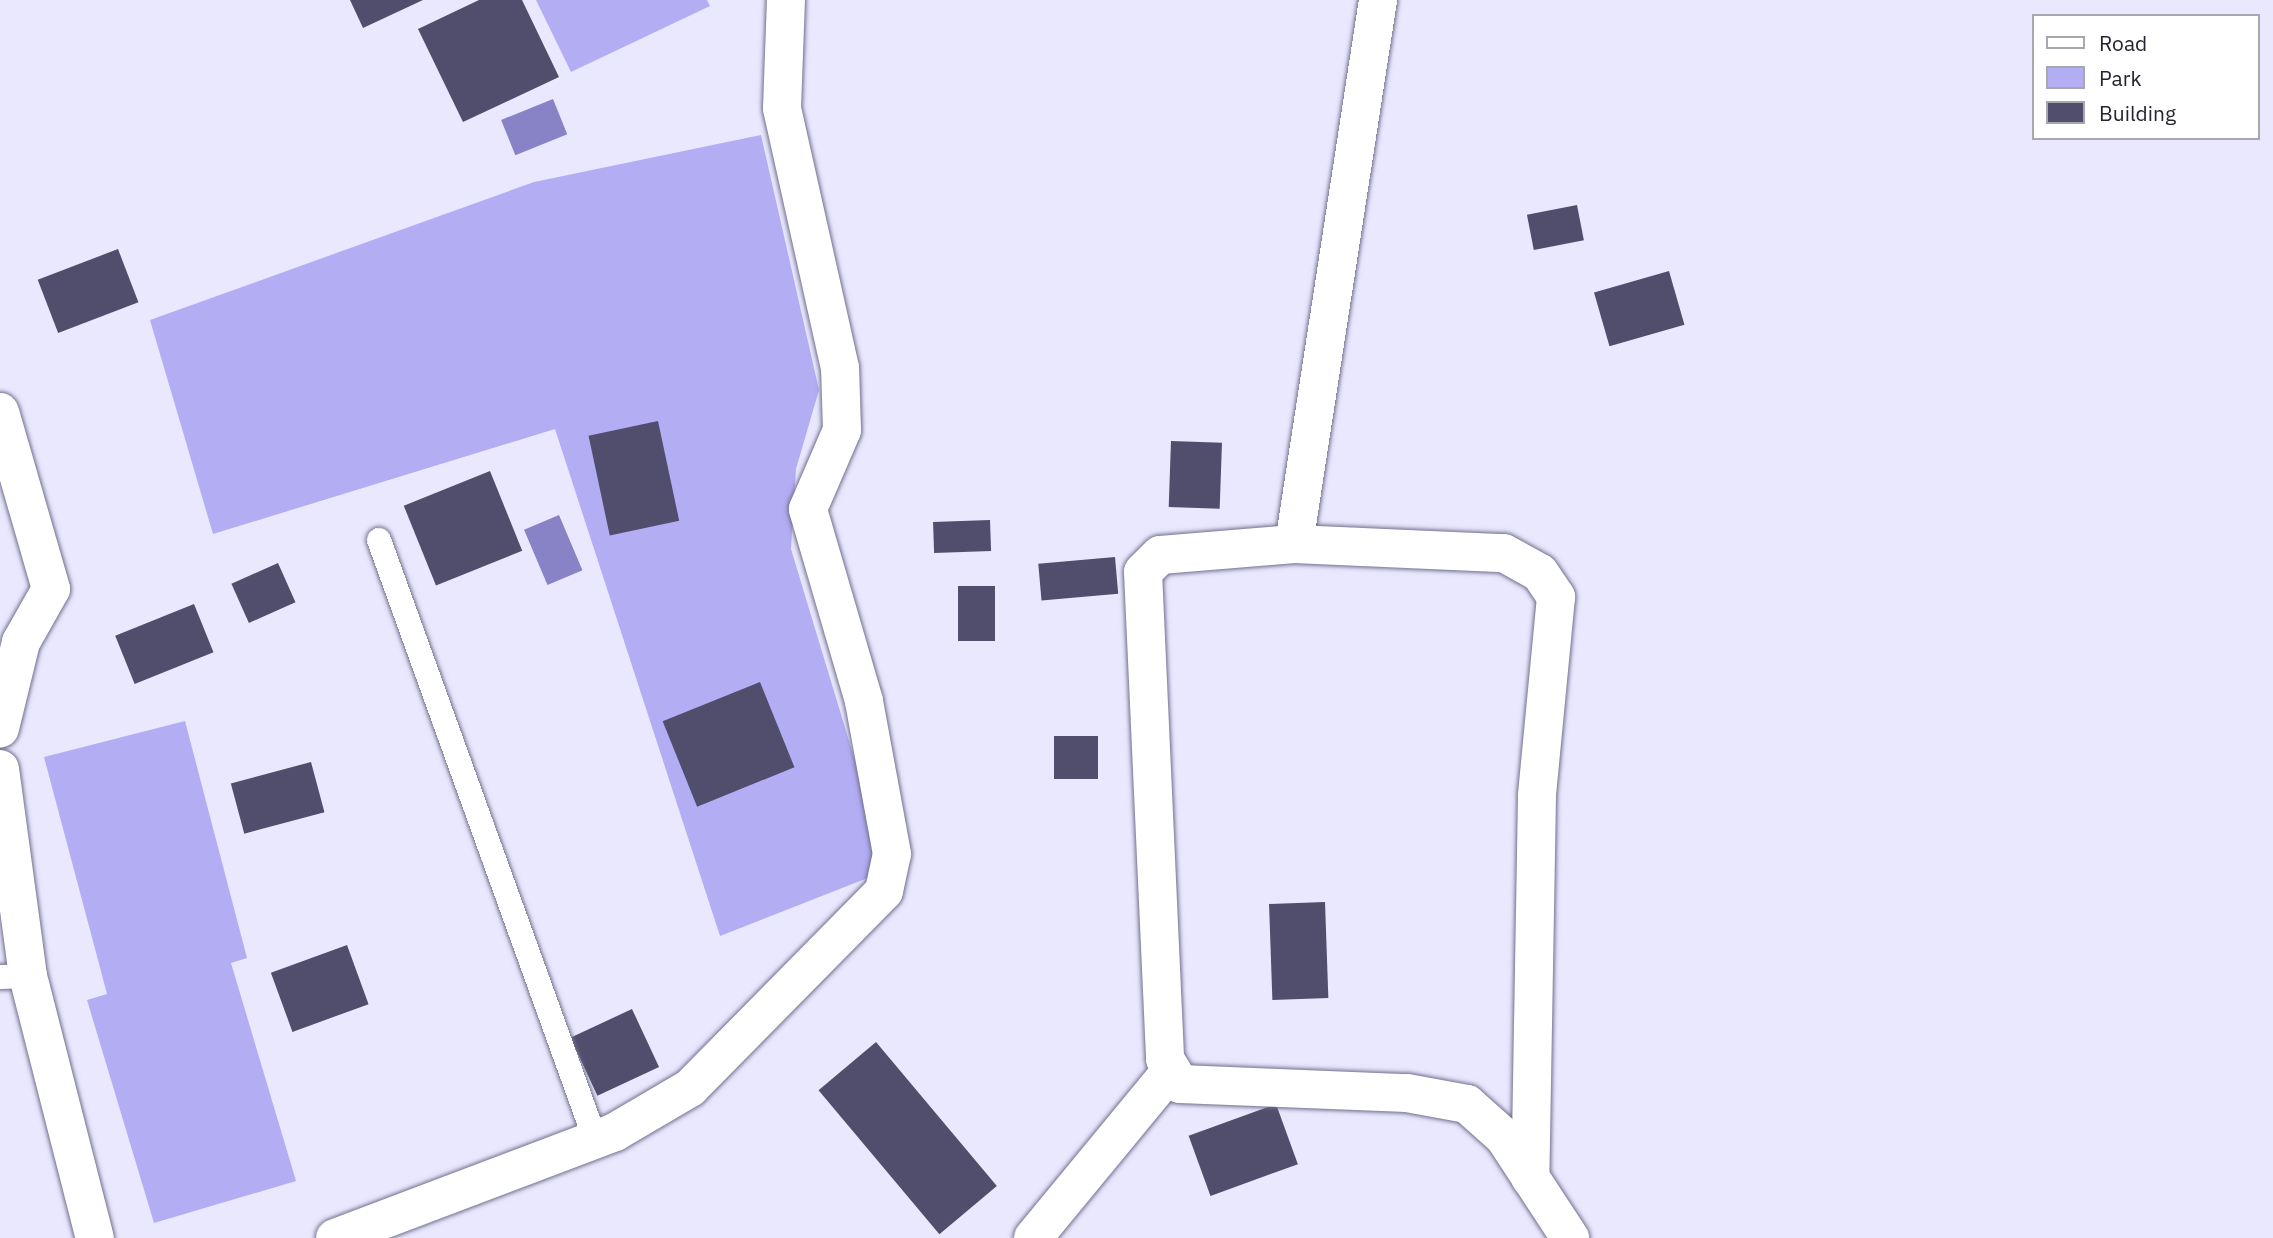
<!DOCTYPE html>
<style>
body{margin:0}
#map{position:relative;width:2273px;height:1238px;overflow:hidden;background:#e9e8fe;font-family:"IBM Plex Sans",sans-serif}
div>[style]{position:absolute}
.green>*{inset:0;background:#b3adf4}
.water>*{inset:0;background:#8882c6;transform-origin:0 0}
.building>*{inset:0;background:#504e6c;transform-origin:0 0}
.roads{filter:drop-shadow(0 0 2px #716f8f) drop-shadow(0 0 2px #716f8f)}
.service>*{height:24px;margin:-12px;padding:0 12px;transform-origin:12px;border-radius:12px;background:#fff}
.minor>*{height:38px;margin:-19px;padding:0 19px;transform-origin:19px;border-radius:19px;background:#fff}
span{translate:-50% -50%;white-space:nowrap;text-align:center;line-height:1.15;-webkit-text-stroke:7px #fff;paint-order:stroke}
.legend{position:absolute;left:2032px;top:14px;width:228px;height:126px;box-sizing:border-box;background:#fff;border:2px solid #a7a7ad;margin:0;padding:9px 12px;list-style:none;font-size:21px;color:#242331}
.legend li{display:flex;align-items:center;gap:14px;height:35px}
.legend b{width:35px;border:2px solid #a7a7ad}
</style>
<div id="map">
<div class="green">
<div style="clip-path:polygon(536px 0,707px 0,710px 6px,571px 72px)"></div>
<div style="clip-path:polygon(761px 135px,819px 390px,796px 469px,791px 549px,888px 870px,720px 936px,555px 429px,213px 534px,150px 320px,534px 182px)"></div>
<div style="clip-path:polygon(185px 721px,247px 958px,231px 963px,296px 1181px,154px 1223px,87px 1000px,107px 994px,44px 757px)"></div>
</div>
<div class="water">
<div style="left:553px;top:99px;width:38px;height:56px;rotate:68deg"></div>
<div style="left:559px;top:515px;width:60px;height:38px;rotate:67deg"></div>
</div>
<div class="building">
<div style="clip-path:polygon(350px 0,423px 0,363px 28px)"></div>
<div style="clip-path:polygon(479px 0,522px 0,559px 77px,463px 122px,418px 29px)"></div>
<div style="left:1577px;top:205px;width:36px;height:51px;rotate:79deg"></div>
<div style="left:118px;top:249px;width:57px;height:86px;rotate:69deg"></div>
<div style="left:1669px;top:271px;width:56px;height:78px;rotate:74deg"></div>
<div style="left:658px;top:421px;width:102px;height:71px;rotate:78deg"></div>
<div style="left:1171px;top:441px;width:51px;height:66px;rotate:2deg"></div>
<div style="left:490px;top:471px;width:86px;height:93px;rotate:68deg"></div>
<div style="left:990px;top:520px;width:31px;height:57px;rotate:88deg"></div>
<div style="left:1115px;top:557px;width:37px;height:77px;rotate:85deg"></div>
<div style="left:278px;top:563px;width:43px;height:51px;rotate:66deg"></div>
<div style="left:958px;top:586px;width:37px;height:55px"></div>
<div style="left:194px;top:604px;width:52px;height:85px;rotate:68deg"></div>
<div style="left:760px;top:682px;width:92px;height:105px;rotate:68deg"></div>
<div style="left:1054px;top:736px;width:44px;height:43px"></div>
<div style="left:311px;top:762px;width:52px;height:83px;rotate:75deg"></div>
<div style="left:1325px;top:902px;width:96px;height:56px;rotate:88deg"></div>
<div style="left:347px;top:945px;width:63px;height:81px;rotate:70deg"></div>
<div style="left:632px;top:1009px;width:64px;height:68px;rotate:65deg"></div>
<div style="left:876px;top:1042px;width:188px;height:75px;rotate:50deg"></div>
<div style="left:1276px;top:1104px;width:64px;height:93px;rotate:70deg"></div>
</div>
<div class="roads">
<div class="service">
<div style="left:379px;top:540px;width:637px;rotate:70.17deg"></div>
<div style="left:0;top:977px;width:28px;rotate:-2deg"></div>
</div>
<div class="minor">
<div style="left:1378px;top:0;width:550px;rotate:98.78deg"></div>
<div style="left:1294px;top:544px;width:134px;rotate:175.3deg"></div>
<div style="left:1160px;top:555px;width:24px;rotate:135deg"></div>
<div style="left:1143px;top:572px;width:487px;rotate:87.4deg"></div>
<div style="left:1165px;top:1059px;width:29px;rotate:59deg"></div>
<div style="left:1180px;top:1084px;width:227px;rotate:2.3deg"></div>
<div style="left:1407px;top:1093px;width:61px;rotate:10.4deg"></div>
<div style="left:1467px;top:1104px;width:50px;rotate:41.7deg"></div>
<div style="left:1504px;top:1137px;width:121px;rotate:56.8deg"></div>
<div style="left:0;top:412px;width:184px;rotate:73.9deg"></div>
<div style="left:51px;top:589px;width:61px;rotate:119.5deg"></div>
<div style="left:21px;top:642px;width:89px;rotate:103.7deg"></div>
<div style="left:1294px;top:544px;width:210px;rotate:2.5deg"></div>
<div style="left:1504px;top:553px;width:41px;rotate:29.1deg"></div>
<div style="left:1540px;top:573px;width:29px;rotate:56deg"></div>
<div style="left:1556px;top:597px;width:200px;rotate:95.5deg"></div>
<div style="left:1537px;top:796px;width:382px;rotate:91deg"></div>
<div style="left:0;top:769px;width:209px;rotate:82.3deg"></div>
<div style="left:28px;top:976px;width:270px;rotate:75.7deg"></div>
<div style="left:335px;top:1238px;width:299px;rotate:-20.7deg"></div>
<div style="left:615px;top:1132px;width:87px;rotate:-30.4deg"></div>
<div style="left:690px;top:1088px;width:276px;rotate:-45.4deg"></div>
<div style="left:884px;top:891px;width:38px;rotate:-78deg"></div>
<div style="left:892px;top:854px;width:156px;rotate:-100.4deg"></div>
<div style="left:864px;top:701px;width:200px;rotate:-106.3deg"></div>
<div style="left:808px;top:509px;width:86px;rotate:-66.7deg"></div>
<div style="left:842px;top:430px;width:62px;rotate:-91.8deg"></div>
<div style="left:840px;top:368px;width:266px;rotate:-102.6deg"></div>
<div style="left:782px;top:108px;width:108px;rotate:-87.9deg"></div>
<div style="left:1033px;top:1238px;width:214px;rotate:-50.5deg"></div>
</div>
</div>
<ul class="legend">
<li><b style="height:9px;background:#fff"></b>Road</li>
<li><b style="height:19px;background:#b3adf4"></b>Park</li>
<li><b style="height:19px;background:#504e6c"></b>Building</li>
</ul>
</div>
